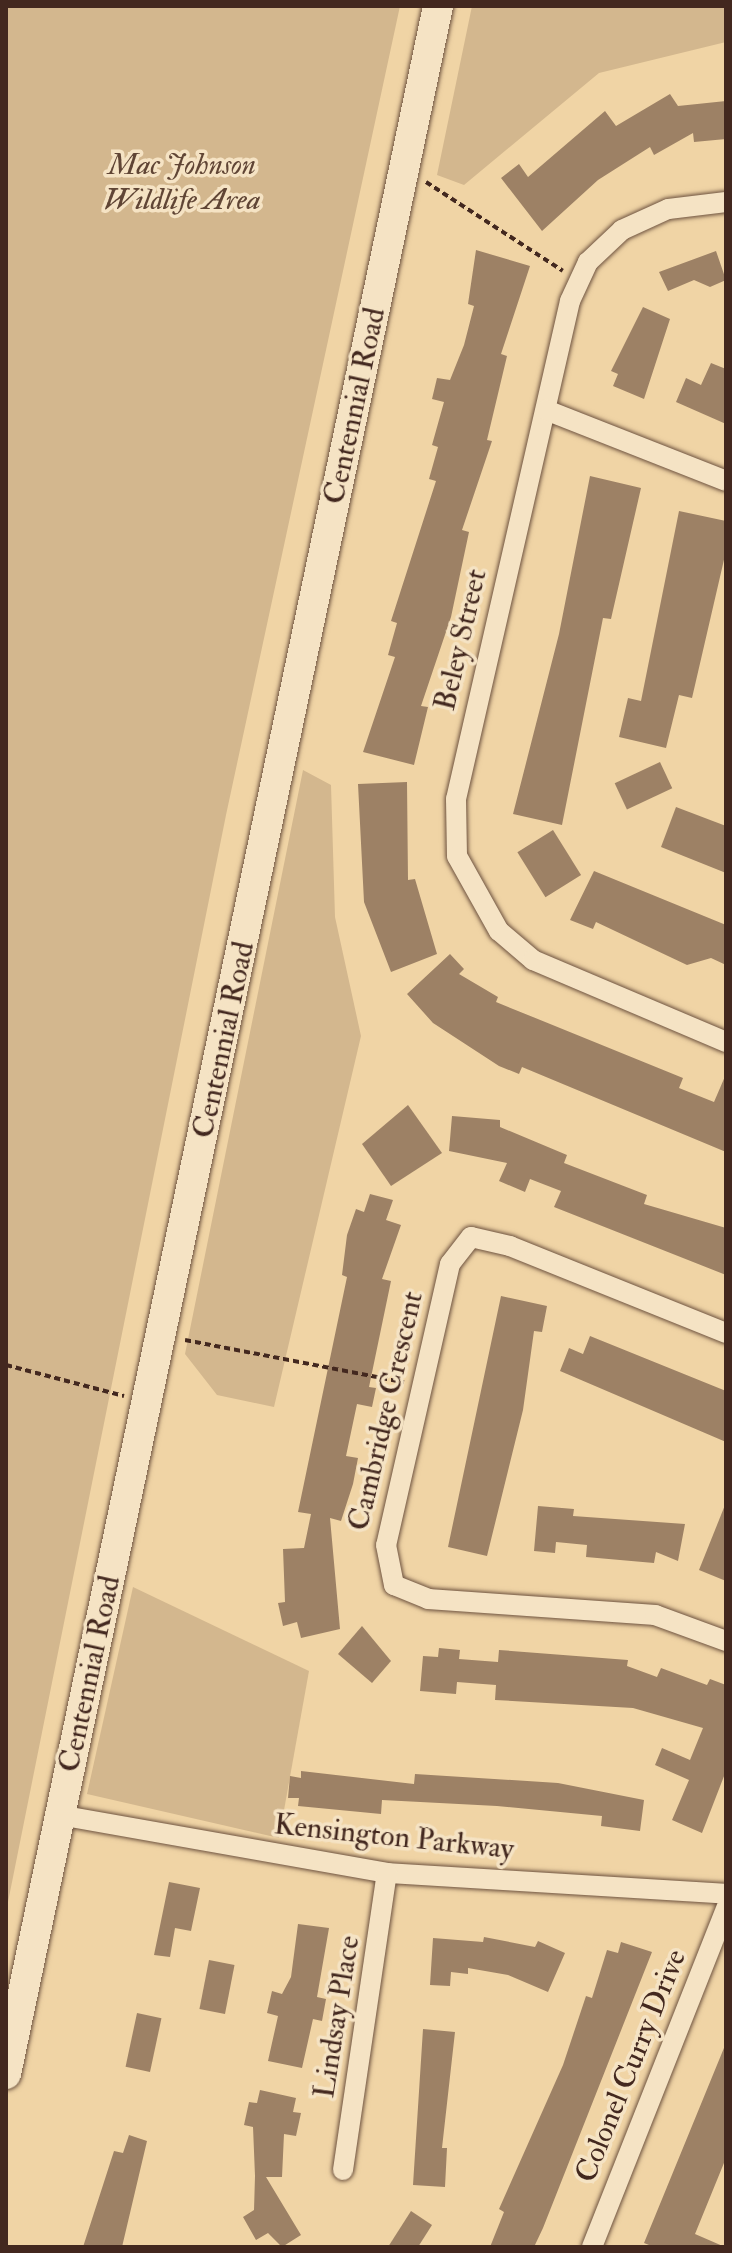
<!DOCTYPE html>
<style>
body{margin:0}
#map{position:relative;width:732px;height:2253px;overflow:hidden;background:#f0d4a5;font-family:"IM FELL Double Pica",serif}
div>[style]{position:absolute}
.green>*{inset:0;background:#d3b78e}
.building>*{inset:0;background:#9d8165;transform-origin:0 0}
.path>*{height:4px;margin-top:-2px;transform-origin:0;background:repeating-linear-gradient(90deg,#43281f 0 6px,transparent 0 10px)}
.roads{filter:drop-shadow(0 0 2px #6e5340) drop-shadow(0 0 2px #6e5340)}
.minor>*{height:20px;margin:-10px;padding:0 10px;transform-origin:10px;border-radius:10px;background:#f5e3c4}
.secondary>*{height:30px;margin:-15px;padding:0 15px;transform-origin:15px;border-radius:15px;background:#f5e3c4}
span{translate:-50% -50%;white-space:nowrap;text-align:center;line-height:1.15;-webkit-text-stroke:7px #f5e3c4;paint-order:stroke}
.park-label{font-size:30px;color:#604535;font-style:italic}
.street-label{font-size:30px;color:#43281f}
.frame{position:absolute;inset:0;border:8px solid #43281f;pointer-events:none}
</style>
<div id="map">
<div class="green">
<div style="clip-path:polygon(6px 6px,400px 6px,226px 815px,6px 1912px)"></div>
<div style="clip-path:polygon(472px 6px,726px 6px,726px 42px,599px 73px,464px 185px,437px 175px)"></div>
<div style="clip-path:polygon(303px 770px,331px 785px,335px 917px,361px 1036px,274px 1407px,217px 1395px,185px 1354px)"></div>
<div style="clip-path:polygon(133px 1587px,309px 1671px,279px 1838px,87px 1794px)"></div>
</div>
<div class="building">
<div style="clip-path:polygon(670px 94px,678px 106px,726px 101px,726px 139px,694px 142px,693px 133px,654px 155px,650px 147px,598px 180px,542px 231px,501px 178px,519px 164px,528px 177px,605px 111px,616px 126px)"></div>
<div style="clip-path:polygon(476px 250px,530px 266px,501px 354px,507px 356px,487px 440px,492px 441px,462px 530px,469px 532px,451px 617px,421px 706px,428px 707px,414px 765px,363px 752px,395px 657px,388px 655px,397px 623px,391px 621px,436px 481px,429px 479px,438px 447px,432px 445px,444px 402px,432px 399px,437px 378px,450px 380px,464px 345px,474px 306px,468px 304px)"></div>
<div style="clip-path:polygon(716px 251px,726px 280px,710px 287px,694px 280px,668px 291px,659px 272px)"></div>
<div style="clip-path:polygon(643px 307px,670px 319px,644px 399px,613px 386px,618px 374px,611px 371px)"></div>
<div style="clip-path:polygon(711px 363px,726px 369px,726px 424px,676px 402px,686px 378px,701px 385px)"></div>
<div style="clip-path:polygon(590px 476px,641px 488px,611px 619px,603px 618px,562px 825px,513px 814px,559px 634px)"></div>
<div style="clip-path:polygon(679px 511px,726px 521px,726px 551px,692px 698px,679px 695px,666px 748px,619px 737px,628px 698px,641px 701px)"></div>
<div style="left:660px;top:762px;width:29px;height:50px;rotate:65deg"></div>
<div style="clip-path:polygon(407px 782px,408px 880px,415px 879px,437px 954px,391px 972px,364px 902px,358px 784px)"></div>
<div style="clip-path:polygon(676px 807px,726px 826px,726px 873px,661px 847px)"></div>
<div style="left:553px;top:830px;width:53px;height:42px;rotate:58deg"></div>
<div style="clip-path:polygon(594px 871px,726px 925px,726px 965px,711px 958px,687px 965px,596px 922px,593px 929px,570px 920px)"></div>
<div style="clip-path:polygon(450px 954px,464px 969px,459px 974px,498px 997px,496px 1002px,683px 1078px,679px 1088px,714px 1102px,726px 1074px,726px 1152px,522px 1067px,519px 1074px,499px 1066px,433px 1023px,407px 994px)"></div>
<div style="clip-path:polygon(408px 1105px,442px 1153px,391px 1186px,362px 1144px)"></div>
<div style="clip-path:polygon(452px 1116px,500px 1120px,500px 1127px,567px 1155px,564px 1163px,647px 1195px,644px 1204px,726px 1228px,726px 1275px,554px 1207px,561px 1191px,530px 1179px,525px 1192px,499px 1181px,507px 1163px,449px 1151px)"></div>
<div style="clip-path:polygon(370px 1194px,393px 1200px,386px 1220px,401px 1225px,382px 1279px,391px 1281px,369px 1387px,376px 1388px,372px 1407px,357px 1404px,346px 1456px,358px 1458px,353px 1484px,341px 1521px,330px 1518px,340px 1629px,301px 1638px,297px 1622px,283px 1626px,278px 1603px,285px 1602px,283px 1549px,304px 1548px,311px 1514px,298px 1512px,347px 1277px,342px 1275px,347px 1235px,356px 1209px,364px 1212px)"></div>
<div style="clip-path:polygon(501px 1296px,547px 1306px,542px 1332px,534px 1331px,523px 1410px,487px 1556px,448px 1547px)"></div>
<div style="clip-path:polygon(590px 1336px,726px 1391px,726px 1442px,560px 1371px,569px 1348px,583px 1354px)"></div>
<div style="clip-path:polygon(725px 1505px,726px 1505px,726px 1581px,699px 1570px)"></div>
<div style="clip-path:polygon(538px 1506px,574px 1509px,573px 1516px,685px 1524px,678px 1561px,656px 1552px,654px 1563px,586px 1557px,587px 1545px,556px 1542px,555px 1553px,534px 1551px)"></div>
<div style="clip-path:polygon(362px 1626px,391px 1661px,372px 1683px,338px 1654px)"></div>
<div style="clip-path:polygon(439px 1648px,460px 1650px,459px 1659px,498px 1662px,499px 1650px,628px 1660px,627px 1666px,657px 1677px,661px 1668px,707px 1685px,710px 1679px,726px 1685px,726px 1771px,702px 1833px,672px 1820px,689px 1780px,655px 1765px,662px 1748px,690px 1760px,703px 1728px,633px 1708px,495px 1700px,496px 1685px,457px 1682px,456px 1694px,420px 1691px,423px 1656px,438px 1657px)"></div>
<div style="clip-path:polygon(301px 1771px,414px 1784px,415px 1774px,558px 1783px,644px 1800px,640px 1831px,601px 1826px,602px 1816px,497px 1806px,382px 1800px,381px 1814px,298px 1806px,299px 1798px,288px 1798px,290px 1776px,301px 1778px)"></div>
<div style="clip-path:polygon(169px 1882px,200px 1888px,191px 1931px,175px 1928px,170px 1957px,154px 1955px)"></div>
<div style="clip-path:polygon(298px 1924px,329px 1928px,317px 1997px,326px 1999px,322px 2021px,313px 2019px,302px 2068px,268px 2061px,278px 2016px,267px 2013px,272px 1991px,282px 1994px,291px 1977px)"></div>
<div style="clip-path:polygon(484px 1937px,535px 1947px,538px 1941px,565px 1953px,548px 1992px,508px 1975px,468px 1968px,468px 1974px,451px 1972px,450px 1986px,430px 1985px,433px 1938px,483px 1942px)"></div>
<div style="clip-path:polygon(621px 1942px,652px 1952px,543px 2228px,534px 2247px,490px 2247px,504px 2212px,499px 2209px,563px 2065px,586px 1996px,592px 1998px,607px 1950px,618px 1953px)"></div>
<div style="left:209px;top:1960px;width:26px;height:50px;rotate:11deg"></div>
<div style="left:137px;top:2013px;width:25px;height:55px;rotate:12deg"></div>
<div style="clip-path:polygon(423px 2029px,455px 2032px,442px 2148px,447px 2148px,445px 2187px,413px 2185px)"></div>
<div style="clip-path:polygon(726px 2043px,726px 2158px,695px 2234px,725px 2247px,654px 2247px,644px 2243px)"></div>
<div style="clip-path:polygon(260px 2090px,296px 2098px,293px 2112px,301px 2113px,296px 2136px,284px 2134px,282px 2177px,266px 2177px,301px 2235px,282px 2247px,268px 2233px,256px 2240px,243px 2217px,254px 2210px,255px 2176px,253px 2127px,244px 2125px,249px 2102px,257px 2103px)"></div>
<div style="clip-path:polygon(129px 2135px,147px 2141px,122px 2247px,83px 2247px,114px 2151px,123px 2153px)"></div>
<div style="clip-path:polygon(411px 2211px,432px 2225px,418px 2247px,388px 2247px)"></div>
</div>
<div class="path">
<div style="left:426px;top:182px;width:163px;rotate:33deg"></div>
<div style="left:185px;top:1340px;width:223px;rotate:10.9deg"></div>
<div style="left:6px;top:1365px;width:122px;rotate:14.7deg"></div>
</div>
<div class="roads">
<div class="minor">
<div style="left:726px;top:202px;width:58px;rotate:173.1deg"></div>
<div style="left:668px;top:209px;width:51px;rotate:155.5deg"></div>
<div style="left:622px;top:230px;width:47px;rotate:136.7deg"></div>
<div style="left:588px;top:262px;width:43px;rotate:114.8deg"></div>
<div style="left:570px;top:301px;width:511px;rotate:102.89deg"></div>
<div style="left:456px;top:799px;width:57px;rotate:89deg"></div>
<div style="left:457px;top:856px;width:86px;rotate:60.8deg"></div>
<div style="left:499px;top:931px;width:45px;rotate:40.5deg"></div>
<div style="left:533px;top:960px;width:210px;rotate:23deg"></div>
<div style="left:546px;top:410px;width:193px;rotate:21.5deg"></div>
<div style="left:726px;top:1333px;width:233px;rotate:-158.1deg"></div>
<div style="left:510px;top:1246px;width:40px;rotate:-167deg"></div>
<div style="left:471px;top:1237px;width:34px;rotate:128deg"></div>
<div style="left:450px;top:1264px;width:288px;rotate:102.8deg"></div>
<div style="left:386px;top:1545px;width:41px;rotate:78.7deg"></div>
<div style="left:394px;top:1585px;width:37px;rotate:22deg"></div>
<div style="left:428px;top:1599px;width:228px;rotate:4deg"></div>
<div style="left:655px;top:1615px;width:76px;rotate:20.1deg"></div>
<div style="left:59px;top:1815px;width:333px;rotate:10deg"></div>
<div style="left:387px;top:1873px;width:340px;rotate:3.5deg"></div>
<div style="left:343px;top:2170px;width:300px;rotate:-81.6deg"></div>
<div style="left:592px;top:2247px;width:365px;rotate:-68.4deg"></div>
</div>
<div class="secondary">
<div style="left:6px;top:2074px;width:2113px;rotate:-78.2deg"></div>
</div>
</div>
<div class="park-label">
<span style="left:182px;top:182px">Mac Johnson<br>Wildlife Area</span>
</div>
<div class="street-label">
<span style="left:355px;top:406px;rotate:-78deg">Centennial Road</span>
<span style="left:461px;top:640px;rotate:-77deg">Beley Street</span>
<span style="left:224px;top:1040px;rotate:-78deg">Centennial Road</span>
<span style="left:386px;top:1411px;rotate:-77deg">Cambridge Crescent</span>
<span style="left:90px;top:1674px;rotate:-78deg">Centennial Road</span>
<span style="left:394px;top:1837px;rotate:6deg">Kensington Parkway</span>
<span style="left:337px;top:2017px;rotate:-81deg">Lindsay Place</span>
<span style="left:631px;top:2066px;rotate:-68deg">Colonel Curry Drive</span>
</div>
<div class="frame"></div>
</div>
